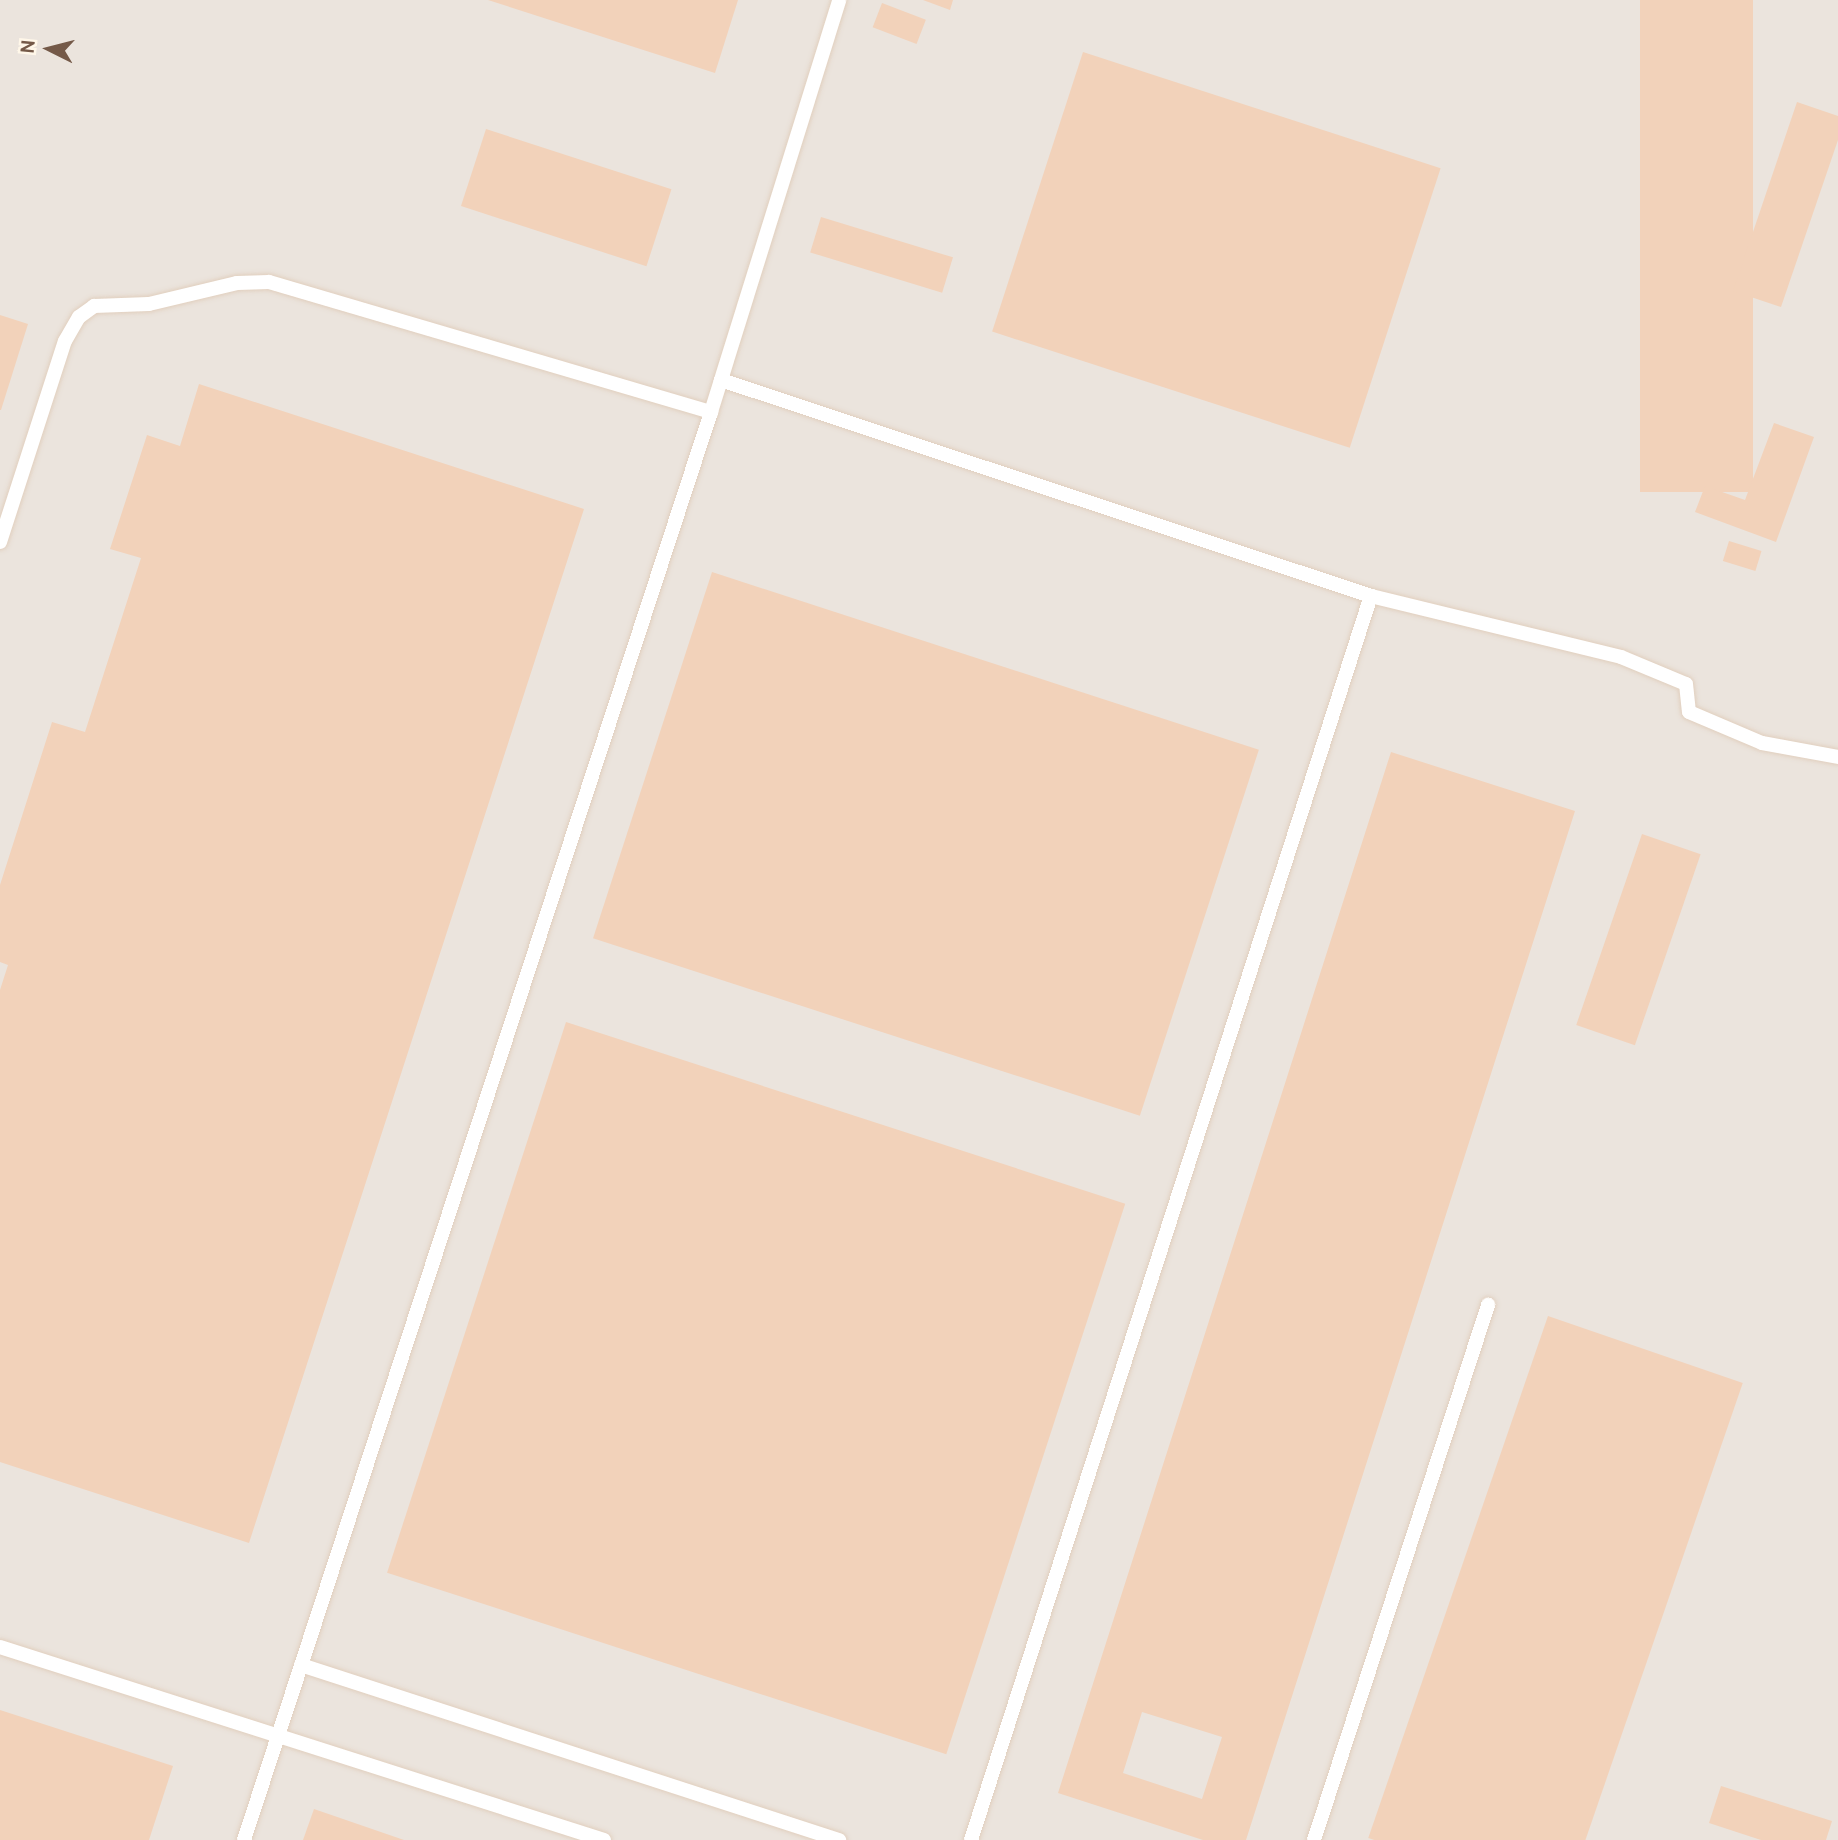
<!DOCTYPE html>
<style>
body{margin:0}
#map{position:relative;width:1838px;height:1840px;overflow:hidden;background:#fcf3e2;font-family:Cabin,sans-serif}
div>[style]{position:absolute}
.industrial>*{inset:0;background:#ebe4dd;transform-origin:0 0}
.building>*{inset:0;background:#f2d2ba;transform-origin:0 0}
.roads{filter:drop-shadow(0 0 2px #e1cfbe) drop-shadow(0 0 2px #e1cfbe)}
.lane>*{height:14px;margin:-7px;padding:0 7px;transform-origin:7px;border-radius:7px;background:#fff}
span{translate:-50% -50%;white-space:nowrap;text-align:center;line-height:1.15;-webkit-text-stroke:6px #fff7e9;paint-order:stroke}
.north{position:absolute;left:14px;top:14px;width:70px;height:70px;-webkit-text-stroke:5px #fff7e9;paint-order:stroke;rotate:276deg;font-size:19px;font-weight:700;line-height:28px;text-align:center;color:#745948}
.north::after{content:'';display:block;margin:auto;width:24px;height:32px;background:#745948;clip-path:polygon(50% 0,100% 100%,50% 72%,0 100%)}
</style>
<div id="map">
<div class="industrial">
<div style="left:0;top:0;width:1838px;height:1840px"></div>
</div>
<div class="building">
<div style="clip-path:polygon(488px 0,738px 0,715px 73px)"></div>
<div style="clip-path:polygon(923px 0,953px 0,950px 10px)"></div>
<div style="left:1640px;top:0;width:113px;height:492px"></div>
<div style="left:882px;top:3px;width:47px;height:26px;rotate:21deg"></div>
<div style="left:1083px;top:52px;width:376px;height:294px;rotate:18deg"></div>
<div style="clip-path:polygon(1797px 102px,1838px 116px,1838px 140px,1781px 307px,1733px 291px)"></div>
<div style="left:486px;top:129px;width:195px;height:81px;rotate:18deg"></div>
<div style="left:821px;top:217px;width:138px;height:37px;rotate:17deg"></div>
<div style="clip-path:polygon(0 315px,28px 324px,1px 410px,0 410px)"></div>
<div style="clip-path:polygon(199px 384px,584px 509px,249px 1543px,0 1462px,0 990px,8px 965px,0 962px,0 885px,52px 722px,85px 732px,141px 558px,110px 549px,147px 435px,180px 446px)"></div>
<div style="clip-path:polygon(1774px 423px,1814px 437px,1776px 542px,1695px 512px,1705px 486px,1745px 500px)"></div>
<div style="left:1729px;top:541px;width:34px;height:21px;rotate:17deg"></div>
<div style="left:712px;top:572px;width:575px;height:385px;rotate:18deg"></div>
<div style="clip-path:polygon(evenodd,1391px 752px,1575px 811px,1246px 1840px,1203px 1840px,1058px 1793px,1391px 752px,1142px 1712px,1222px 1737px,1202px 1799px,1123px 1773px,1142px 1712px)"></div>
<div style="left:1642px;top:834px;width:62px;height:202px;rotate:19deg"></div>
<div style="left:566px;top:1022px;width:588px;height:579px;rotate:18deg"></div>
<div style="left:1548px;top:1316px;width:206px;height:552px;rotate:19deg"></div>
<div style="clip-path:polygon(0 1710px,173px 1766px,149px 1840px,0 1840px)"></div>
<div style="clip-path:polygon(1721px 1786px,1832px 1821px,1826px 1840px,1761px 1840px,1709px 1823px)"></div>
<div style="clip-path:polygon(314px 1809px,404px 1840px,303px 1840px)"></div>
</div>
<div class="roads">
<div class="lane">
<div style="left:721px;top:380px;width:685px;rotate:18.38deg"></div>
<div style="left:1371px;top:596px;width:257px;rotate:13.7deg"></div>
<div style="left:1621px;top:657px;width:70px;rotate:22.6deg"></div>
<div style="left:1686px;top:684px;width:28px;rotate:84deg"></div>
<div style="left:1689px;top:712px;width:79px;rotate:23deg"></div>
<div style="left:1762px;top:743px;width:77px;rotate:10.4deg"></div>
<div style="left:0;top:542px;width:211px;rotate:-72.1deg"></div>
<div style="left:65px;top:341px;width:28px;rotate:-60deg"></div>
<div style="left:79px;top:317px;width:19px;rotate:-36deg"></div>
<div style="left:94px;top:306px;width:55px;rotate:-2.1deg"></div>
<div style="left:149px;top:304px;width:90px;rotate:-13.4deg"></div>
<div style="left:237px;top:283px;width:32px;rotate:-2deg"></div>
<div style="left:269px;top:282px;width:461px;rotate:16.4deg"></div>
<div style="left:0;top:1647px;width:634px;rotate:17.72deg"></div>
<div style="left:301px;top:1665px;width:566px;rotate:18.02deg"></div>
<div style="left:244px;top:1840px;width:1502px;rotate:-71.89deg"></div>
<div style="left:711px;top:412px;width:431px;rotate:-72.7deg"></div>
<div style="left:971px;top:1840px;width:1307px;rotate:-72.18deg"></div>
<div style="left:1314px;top:1840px;width:563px;rotate:-71.98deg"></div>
</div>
</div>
<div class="north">N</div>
</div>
